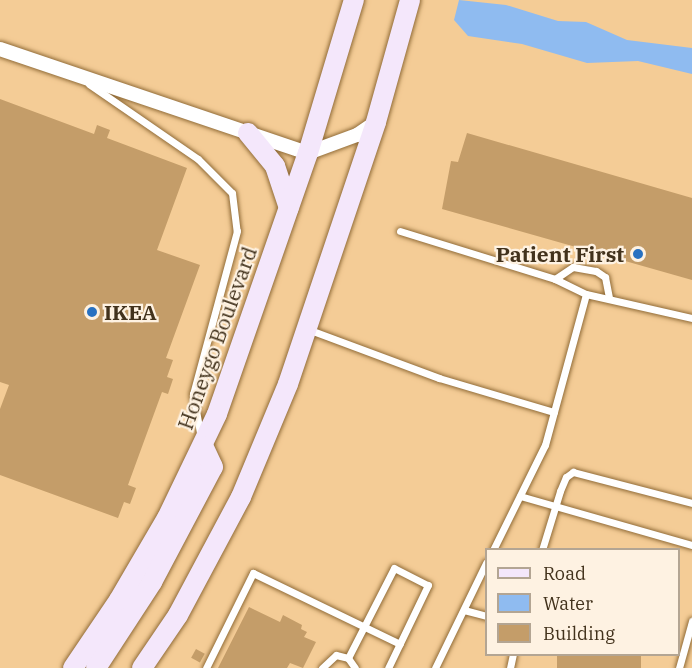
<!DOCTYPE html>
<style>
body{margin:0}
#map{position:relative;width:692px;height:668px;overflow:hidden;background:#f4cc96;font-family:"IBM Plex Serif",serif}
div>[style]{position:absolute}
.water>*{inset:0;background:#8fbbf0}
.building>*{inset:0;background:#c49d69;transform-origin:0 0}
.roads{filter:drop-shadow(0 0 2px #916c38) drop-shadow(0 0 2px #916c38)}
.service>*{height:7px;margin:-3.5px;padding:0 3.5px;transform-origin:3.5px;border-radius:3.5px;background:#fff}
.minor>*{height:14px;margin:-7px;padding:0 7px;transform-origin:7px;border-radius:7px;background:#fff}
.secondary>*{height:20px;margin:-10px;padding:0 10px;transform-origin:10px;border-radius:10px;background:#f4e7fb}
.dots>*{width:16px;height:16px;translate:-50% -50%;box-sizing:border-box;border:3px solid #fef2e2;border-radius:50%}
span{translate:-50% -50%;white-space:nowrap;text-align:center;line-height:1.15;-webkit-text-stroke:4.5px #fef2e2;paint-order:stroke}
.poi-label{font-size:21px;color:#42321c;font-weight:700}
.right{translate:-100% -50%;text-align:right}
.left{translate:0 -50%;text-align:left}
.street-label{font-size:21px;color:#42321c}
.legend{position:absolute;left:485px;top:548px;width:195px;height:108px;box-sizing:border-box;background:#fef2e2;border:2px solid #b3a593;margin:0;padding:8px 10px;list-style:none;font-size:18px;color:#42321c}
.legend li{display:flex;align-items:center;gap:12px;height:30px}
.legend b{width:30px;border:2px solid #b3a593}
</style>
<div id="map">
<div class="water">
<div style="clip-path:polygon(459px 0,506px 5px,558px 21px,586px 22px,627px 40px,692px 48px,692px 74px,638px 61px,587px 63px,522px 44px,468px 36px,454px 20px)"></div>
</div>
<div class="building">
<div style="clip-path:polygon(0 99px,94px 134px,97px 125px,110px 130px,107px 138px,187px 168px,157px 250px,200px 265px,166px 358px,173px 360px,167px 377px,173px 379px,168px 394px,162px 392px,128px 485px,136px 488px,130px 504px,124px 502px,118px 518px,0 475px,0 409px,9px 385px,0 382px)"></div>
<div style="clip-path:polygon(467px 133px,692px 198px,692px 280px,442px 209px,451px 161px,458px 162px)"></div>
<div style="clip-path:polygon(249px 607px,280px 622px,283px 615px,302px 625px,301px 629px,307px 632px,304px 637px,316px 642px,303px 668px,290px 663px,287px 668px,218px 668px)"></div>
<div style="left:196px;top:649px;width:10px;height:10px;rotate:29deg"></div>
<div style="left:557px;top:654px;width:84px;height:15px"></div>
</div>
<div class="roads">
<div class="service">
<div style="left:89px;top:84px;width:132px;rotate:34.5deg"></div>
<div style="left:198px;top:159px;width:48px;rotate:45deg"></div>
<div style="left:232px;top:193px;width:38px;rotate:83deg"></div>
<div style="left:237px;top:231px;width:169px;rotate:105.1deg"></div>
<div style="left:193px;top:394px;width:45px;rotate:79.7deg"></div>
<div style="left:400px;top:231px;width:162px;rotate:17.2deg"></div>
<div style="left:555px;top:279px;width:34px;rotate:26deg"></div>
<div style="left:586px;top:294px;width:109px;rotate:12.8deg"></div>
<div style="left:555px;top:279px;width:22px;rotate:-34deg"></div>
<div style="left:573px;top:267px;width:23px;rotate:10deg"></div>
<div style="left:596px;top:271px;width:11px;rotate:34deg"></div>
<div style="left:605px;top:277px;width:20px;rotate:79deg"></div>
<div style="left:310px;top:330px;width:138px;rotate:20.4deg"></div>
<div style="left:439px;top:378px;width:120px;rotate:16.5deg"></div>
<div style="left:520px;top:496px;width:179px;rotate:15.9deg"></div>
<div style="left:493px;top:550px;width:117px;rotate:-63.7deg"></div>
<div style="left:545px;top:445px;width:156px;rotate:-74.8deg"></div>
<div style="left:542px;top:550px;width:62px;rotate:-73deg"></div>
<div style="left:560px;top:491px;width:15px;rotate:-67deg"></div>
<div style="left:566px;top:477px;width:9px;rotate:-36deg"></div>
<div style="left:573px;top:472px;width:123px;rotate:14.6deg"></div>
<div style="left:464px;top:610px;width:23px;rotate:15deg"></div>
<div style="left:348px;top:658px;width:101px;rotate:-62.9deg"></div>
<div style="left:394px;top:568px;width:38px;rotate:27deg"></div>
<div style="left:428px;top:585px;width:92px;rotate:115.7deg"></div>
<div style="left:206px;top:668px;width:106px;rotate:-63.7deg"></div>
<div style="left:253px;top:573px;width:163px;rotate:25.8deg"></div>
<div style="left:322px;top:668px;width:19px;rotate:-43deg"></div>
<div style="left:336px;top:655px;width:12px;rotate:14deg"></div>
<div style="left:348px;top:658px;width:12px;rotate:55deg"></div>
<div style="left:435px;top:668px;width:117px;rotate:-64.1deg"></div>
<div style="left:510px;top:668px;width:14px;rotate:-78deg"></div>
<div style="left:679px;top:668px;width:49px;rotate:-74.5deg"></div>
</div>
<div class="minor">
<div style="left:0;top:49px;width:325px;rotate:18.7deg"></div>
<div style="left:308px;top:153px;width:52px;rotate:-20.2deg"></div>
<div style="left:357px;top:135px;width:23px;rotate:-34deg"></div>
</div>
<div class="secondary">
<div style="left:248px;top:133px;width:43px;rotate:50.7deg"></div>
<div style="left:275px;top:166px;width:44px;rotate:71.6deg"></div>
<div style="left:73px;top:668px;width:82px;rotate:-55.9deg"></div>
<div style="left:119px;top:600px;width:95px;rotate:-59.7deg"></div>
<div style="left:167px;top:518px;width:115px;rotate:-64.3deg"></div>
<div style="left:217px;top:414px;width:276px;rotate:-70.8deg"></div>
<div style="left:308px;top:153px;width:160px;rotate:-73.3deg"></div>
<div style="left:96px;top:668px;width:103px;rotate:-56.9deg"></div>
<div style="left:152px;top:582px;width:130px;rotate:-62.1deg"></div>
<div style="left:213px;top:467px;width:23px;rotate:-115deg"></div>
<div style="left:142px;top:668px;width:64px;rotate:-55.8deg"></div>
<div style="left:178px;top:615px;width:134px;rotate:-61.9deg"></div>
<div style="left:241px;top:497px;width:122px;rotate:-67.4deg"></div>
<div style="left:288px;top:384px;width:276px;rotate:-71.4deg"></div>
<div style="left:376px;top:122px;width:127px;rotate:-74.4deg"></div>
</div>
</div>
<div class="dots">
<div style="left:638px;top:254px;background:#2871c1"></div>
<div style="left:92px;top:312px;background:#2871c1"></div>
</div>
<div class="poi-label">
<span class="right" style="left:624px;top:254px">Patient First</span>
<span class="left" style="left:104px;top:312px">IKEA</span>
</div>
<div class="street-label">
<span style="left:217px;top:338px;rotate:-70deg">Honeygo Boulevard</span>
</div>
<ul class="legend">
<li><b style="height:8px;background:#f4e7fb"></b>Road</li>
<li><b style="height:16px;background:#8fbbf0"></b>Water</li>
<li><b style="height:16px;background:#c49d69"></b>Building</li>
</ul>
</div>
